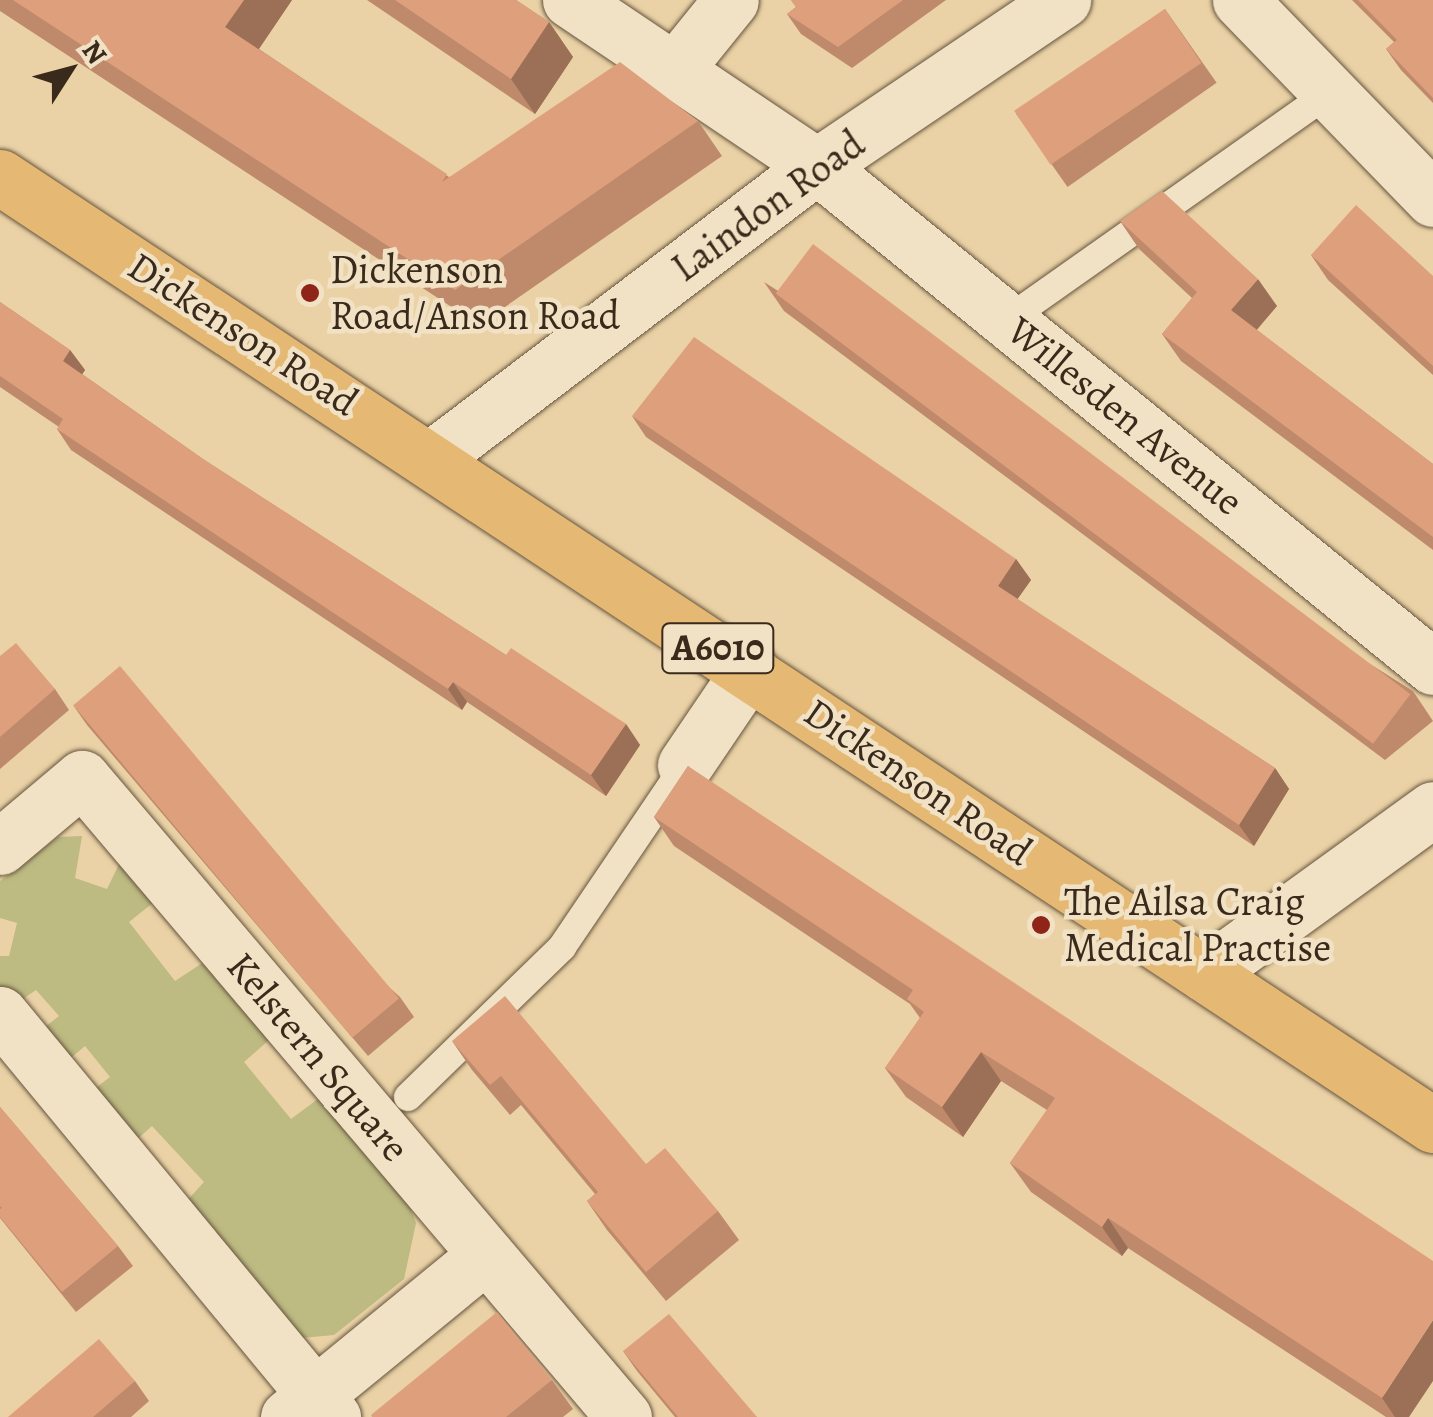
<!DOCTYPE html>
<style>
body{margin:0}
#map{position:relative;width:1433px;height:1417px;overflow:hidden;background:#ead2a6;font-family:Alegreya,serif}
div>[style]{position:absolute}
.green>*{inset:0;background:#bdba82}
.roads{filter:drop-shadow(0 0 2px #66543e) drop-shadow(0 0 2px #66543e)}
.lane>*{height:28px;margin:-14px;padding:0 14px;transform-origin:14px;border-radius:14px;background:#f1e2c5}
.street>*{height:55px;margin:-27.5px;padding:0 27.5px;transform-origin:27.5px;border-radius:27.5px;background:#f1e2c5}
.highway>*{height:55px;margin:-27.5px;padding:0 27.5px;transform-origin:27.5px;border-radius:27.5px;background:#e5b973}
.wall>*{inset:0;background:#bf8a6b;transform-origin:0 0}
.shaded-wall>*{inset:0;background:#9b7057}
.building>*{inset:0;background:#dea07c;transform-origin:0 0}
.dots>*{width:28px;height:28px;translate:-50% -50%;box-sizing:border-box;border:5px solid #f1e2c5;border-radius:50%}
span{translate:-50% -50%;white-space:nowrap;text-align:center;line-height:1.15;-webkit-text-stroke:9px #f1e2c5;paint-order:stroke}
.shield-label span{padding:2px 8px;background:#f1e2c5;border:2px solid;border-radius:8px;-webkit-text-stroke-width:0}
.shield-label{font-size:38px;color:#3a2a1b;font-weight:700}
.street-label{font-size:40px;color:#3a2a1b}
.poi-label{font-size:40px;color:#3a2a1b}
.left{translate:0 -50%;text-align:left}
.north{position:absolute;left:20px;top:20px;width:100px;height:100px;-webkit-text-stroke:8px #f1e2c5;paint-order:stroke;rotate:54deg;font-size:28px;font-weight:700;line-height:40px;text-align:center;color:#3a2a1b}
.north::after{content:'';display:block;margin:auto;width:35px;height:45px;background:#3a2a1b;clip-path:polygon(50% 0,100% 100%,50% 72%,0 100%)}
</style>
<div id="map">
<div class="green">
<div style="clip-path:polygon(82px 836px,75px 878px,107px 889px,123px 856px,164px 894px,129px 922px,175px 981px,216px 954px,278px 1032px,244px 1062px,291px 1119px,326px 1093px,405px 1194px,416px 1223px,404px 1279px,334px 1335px,301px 1338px,174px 1215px,204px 1182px,152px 1126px,124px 1151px,79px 1101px,110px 1077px,85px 1046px,54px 1072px,30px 1039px,59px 1016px,36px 990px,5px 1011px,0 1004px,0 956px,9px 956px,17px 923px,0 918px,0 881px,58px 837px)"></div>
</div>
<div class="roads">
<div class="lane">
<div style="left:1007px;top:320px;width:394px;rotate:-35.2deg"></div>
<div style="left:408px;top:1097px;width:215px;rotate:-44.2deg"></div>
<div style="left:562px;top:947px;width:220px;rotate:-55.9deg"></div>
</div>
<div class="street">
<div style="left:570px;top:0;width:298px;rotate:33.9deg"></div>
<div style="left:817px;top:166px;width:794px;rotate:39.12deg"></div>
<div style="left:1240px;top:0;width:277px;rotate:45.9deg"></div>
<div style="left:673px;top:72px;width:92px;rotate:-51.1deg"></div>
<div style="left:432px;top:458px;width:483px;rotate:-37.2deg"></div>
<div style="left:817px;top:166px;width:297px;rotate:-34deg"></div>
<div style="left:685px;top:765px;width:116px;rotate:-55.9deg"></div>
<div style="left:0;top:847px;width:107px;rotate:-40.1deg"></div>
<div style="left:82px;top:778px;width:838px;rotate:49.7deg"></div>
<div style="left:1205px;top:974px;width:281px;rotate:-35.9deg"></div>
<div style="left:0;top:1014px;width:523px;rotate:50.43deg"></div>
<div style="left:288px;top:1417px;width:256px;rotate:-39.3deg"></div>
</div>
<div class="highway">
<div style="left:0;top:177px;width:1718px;rotate:33.49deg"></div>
</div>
</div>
<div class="wall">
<div style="clip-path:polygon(0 0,292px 0,259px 49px,449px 177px,698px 121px,722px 156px,479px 325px,0 11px)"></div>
<div style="clip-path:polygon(367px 0,516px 0,549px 22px,573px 57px,535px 114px)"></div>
<div style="clip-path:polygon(791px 0,946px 0,852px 68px,801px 34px,787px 14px,796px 7px)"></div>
<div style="clip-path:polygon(1352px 0,1433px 0,1433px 103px,1401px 70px,1386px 49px,1394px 42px)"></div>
<div style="left:1165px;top:9px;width:90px;height:182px;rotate:55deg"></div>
<div style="clip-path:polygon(1120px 221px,1277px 306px,1257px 330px,1433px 464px,1433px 550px,1181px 361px,1162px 334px,1192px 298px,1139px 249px)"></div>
<div style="clip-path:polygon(1311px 255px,1433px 276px,1433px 375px,1328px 280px)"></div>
<div style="clip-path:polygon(764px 282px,1413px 691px,1433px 721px,1385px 760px,784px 311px)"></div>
<div style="clip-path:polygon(0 302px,70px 350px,85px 370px,82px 374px,203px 459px,506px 655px,626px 724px,640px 745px,606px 796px,467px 702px,462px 710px,71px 450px,57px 429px,59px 427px,0 387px)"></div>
<div style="clip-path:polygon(632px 416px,1016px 559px,1031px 580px,1017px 599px,1275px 768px,1289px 789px,1254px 846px,646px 437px)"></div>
<div style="clip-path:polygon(0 656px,55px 689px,69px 710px,0 769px)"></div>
<div style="clip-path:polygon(73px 705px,400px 997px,414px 1017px,368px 1056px,87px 725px)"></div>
<div style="clip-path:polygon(688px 766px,1409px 1417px,1386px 1417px,1128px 1248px,1122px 1256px,1031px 1192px,1010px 1163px,1047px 1110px,1001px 1081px,963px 1137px,906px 1097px,885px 1068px,920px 1018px,910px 1004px,674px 846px,654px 817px)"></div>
<div style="clip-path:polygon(452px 1041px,718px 1211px,739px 1240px,666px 1301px,607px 1230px,587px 1201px,595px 1194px,521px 1105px,510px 1115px,472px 1070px)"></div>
<div style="clip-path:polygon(0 1107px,118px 1246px,133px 1266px,76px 1312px,0 1218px)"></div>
<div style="clip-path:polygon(623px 1351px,757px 1417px,675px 1417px,637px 1371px)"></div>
<div style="clip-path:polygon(552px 1380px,573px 1409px,563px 1417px,372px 1417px)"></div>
<div style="clip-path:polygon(135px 1381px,149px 1401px,131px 1417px,8px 1417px)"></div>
</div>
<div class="shaded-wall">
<div style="clip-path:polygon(244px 0,292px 0,250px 62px,225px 27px)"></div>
<div style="clip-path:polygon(549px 22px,573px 57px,535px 114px,511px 79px)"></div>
<div style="clip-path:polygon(1258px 279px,1277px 306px,1250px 337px,1231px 310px)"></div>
<div style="clip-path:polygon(70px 350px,85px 370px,78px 381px,63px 361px)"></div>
<div style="clip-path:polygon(1016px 559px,1031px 580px,1012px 607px,998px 586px)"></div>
<div style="clip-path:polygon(453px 682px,467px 702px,462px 710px,448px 689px)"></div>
<div style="clip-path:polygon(626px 724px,640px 745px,606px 796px,591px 775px)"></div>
<div style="clip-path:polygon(1275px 768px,1289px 789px,1254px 846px,1239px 825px)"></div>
<div style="clip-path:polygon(981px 1052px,1001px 1081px,963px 1137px,942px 1107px)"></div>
<div style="clip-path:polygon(1108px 1218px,1128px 1248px,1122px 1256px,1102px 1227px)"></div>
<div style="clip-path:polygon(1433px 1320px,1433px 1381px,1409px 1417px,1395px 1417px,1382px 1398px)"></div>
</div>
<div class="building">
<div style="clip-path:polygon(13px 0,244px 0,225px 27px,447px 174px,442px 182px,620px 62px,698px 121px,455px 290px)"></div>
<div style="clip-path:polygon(395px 0,516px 0,549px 22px,511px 79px)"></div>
<div style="clip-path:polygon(791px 0,903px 0,838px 47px,787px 14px,796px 7px)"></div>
<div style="clip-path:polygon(1358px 0,1433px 0,1433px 98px,1386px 49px,1397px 40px)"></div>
<div style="left:1165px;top:9px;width:65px;height:182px;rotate:56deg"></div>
<div style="clip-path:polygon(1162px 191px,1258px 279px,1231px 310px,1433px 464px,1433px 537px,1162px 334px,1197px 292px,1120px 221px)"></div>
<div style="clip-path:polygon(1356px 205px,1433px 276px,1433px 366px,1311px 255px)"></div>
<div style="left:813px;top:244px;width:748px;height:62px;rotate:37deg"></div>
<div style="clip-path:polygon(0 302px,70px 350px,63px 361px,203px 459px,506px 655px,511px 648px,626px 724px,591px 775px,453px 682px,448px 689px,57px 429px,63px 419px,0 376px)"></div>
<div style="clip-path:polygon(694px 337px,1016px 559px,998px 586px,1275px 768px,1239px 825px,632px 416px)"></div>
<div style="clip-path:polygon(16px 643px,55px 689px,0 737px,0 656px)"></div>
<div style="left:120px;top:666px;width:434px;height:61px;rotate:50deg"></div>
<div style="clip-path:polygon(688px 766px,1433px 1261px,1433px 1320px,1382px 1398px,1108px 1218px,1102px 1227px,1010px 1163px,1055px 1098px,981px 1052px,942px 1107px,885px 1068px,924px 1012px,907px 999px,913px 990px,654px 817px)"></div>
<div style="clip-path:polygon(505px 996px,646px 1164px,665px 1148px,718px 1211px,646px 1272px,587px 1201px,598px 1192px,501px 1076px,490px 1085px,452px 1041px)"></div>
<div style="clip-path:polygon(0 1107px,118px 1246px,62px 1292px,0 1217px,0 1209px,2px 1208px,0 1206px)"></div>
<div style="clip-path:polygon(497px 1312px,552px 1380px,506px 1417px,372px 1417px,371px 1415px)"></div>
<div style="clip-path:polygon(669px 1314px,757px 1417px,678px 1417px,623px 1351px)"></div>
<div style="clip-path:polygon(99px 1339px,135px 1381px,93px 1417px,8px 1417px)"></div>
</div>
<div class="dots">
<div style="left:310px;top:293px;background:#8f2418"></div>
<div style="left:1041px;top:925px;background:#8f2418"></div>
</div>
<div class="shield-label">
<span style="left:718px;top:648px">A6010</span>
</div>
<div class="street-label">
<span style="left:768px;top:206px;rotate:-36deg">Laindon Road</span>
<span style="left:243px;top:334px;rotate:33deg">Dickenson Road</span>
<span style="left:1125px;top:416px;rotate:39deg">Willesden Avenue</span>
<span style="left:918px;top:782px;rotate:34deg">Dickenson Road</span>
<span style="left:318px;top:1057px;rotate:50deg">Kelstern Square</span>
</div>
<div class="poi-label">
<span class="left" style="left:330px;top:293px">Dickenson<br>Road/Anson Road</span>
<span class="left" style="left:1064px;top:925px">The Ailsa Craig<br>Medical Practise</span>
</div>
<div class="north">N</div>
</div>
